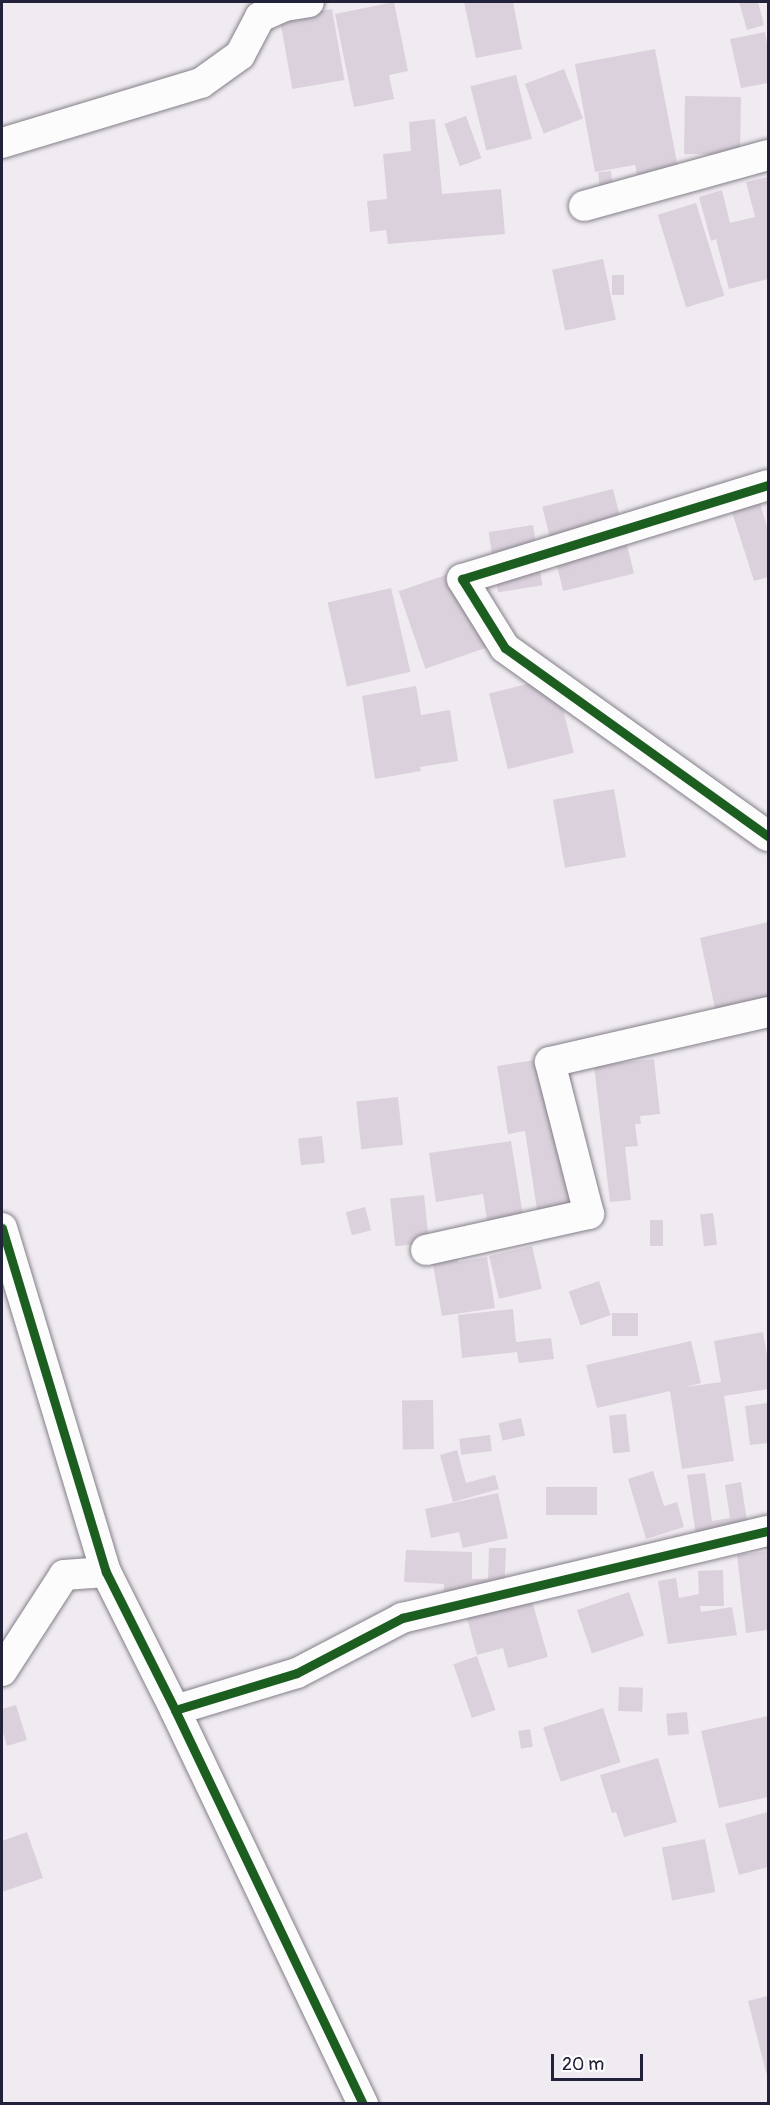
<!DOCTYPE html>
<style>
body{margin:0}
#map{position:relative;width:770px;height:2105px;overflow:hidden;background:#f0eaf1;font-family:Pangolin,sans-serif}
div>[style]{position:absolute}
.building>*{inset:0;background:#dbd1dd;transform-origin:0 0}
.roads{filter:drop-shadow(0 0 2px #838088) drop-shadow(0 0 2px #838088)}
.minor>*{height:30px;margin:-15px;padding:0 15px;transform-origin:15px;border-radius:15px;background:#fdfcfd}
.cycleway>*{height:9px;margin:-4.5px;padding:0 4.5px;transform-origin:4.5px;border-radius:4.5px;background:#1b5e20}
span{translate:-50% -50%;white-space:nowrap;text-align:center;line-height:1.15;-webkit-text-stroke:4.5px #fff;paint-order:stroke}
.frame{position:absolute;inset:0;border:3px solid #22223b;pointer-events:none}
.scale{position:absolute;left:551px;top:2054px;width:92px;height:27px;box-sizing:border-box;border:3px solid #22223b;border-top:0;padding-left:8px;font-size:18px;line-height:21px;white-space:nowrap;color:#22223b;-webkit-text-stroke:4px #fff;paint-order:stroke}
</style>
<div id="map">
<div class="building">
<div style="clip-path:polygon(394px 2px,408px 71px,389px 75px,394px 99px,354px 107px,335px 14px)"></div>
<div style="clip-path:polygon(464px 2px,513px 2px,522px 49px,476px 58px)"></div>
<div style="clip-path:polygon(739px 2px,758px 2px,764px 25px,747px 30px)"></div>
<div style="left:332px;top:9px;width:72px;height:53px;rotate:80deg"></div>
<div style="clip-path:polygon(765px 32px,768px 49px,768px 83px,741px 88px,730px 39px)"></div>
<div style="clip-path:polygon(655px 49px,680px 178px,639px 185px,635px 165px,595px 172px,575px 64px)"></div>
<div style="left:564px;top:69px;width:53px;height:42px;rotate:69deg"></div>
<div style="left:516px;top:75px;width:66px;height:47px;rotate:76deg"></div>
<div style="left:685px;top:96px;width:56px;height:58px;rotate:1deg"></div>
<div style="left:466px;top:116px;width:45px;height:23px;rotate:70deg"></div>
<div style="clip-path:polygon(435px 119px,442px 194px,501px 189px,505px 234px,388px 244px,386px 230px,370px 232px,367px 201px,387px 199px,383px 154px,411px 151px,409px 122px)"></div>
<div style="left:611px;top:171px;width:20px;height:13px;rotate:84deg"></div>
<div style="clip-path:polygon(768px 177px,768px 279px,729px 289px,716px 239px,711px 241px,699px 197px,722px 190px,730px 223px,755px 217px,746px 182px)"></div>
<div style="left:696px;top:203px;width:97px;height:40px;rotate:73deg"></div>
<div style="left:603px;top:259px;width:62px;height:52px;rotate:78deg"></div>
<div style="left:624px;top:275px;width:20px;height:12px;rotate:90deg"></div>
<div style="left:613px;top:489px;width:87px;height:73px;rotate:76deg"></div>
<div style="clip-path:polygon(759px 500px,768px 530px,768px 577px,754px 581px,731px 509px)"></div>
<div style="left:533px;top:525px;width:61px;height:45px;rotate:81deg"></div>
<div style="left:463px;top:569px;width:82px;height:68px;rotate:71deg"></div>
<div style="left:391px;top:588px;width:86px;height:65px;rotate:77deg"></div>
<div style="left:555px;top:677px;width:78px;height:68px;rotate:76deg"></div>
<div style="clip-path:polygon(416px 686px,421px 715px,450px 710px,458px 761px,420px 767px,421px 771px,375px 779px,362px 696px)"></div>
<div style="left:614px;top:789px;width:69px;height:62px;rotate:80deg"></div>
<div style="clip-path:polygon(768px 922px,768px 1001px,716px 1013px,700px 938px)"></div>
<div style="clip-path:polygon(568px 1055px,591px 1208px,538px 1216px,525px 1131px,508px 1134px,497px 1066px)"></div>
<div style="clip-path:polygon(654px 1059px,660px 1114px,640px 1116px,641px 1124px,635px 1124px,638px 1146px,625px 1147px,631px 1200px,610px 1202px,594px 1066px)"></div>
<div style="left:398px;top:1097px;width:48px;height:42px;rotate:84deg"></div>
<div style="left:322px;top:1136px;width:27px;height:24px;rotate:84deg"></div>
<div style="clip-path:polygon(511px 1141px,524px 1222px,488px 1227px,483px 1194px,436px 1202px,429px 1153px)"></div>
<div style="left:424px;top:1195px;width:48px;height:34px;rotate:84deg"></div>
<div style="left:365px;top:1207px;width:24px;height:20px;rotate:75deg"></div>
<div style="left:713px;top:1213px;width:32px;height:13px;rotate:83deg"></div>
<div style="left:663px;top:1220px;width:26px;height:13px;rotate:90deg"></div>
<div style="left:532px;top:1246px;width:44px;height:44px;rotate:77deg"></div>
<div style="clip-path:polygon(457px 1255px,458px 1262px,487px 1257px,495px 1308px,442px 1316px,432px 1259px)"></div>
<div style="left:599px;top:1281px;width:36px;height:32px;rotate:71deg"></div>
<div style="clip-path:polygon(513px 1309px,516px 1342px,551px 1338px,554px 1359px,519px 1363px,517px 1352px,462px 1358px,458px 1315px)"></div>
<div style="left:612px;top:1313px;width:26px;height:23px"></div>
<div style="clip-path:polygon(763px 1332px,768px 1361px,768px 1389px,724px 1396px,734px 1461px,682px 1469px,670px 1391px,597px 1408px,586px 1365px,691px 1341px,701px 1383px,686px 1387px,721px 1382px,714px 1341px)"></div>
<div style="left:433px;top:1400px;width:49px;height:31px;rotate:89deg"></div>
<div style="clip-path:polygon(768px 1403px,768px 1443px,750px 1445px,745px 1406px)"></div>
<div style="left:626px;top:1414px;width:38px;height:17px;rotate:84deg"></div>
<div style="left:521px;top:1418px;width:18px;height:23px;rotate:77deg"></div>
<div style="left:490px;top:1435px;width:16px;height:31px;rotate:83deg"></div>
<div style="clip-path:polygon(457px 1450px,466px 1483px,495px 1475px,499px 1489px,453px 1502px,440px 1455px)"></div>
<div style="clip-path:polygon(653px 1471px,664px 1506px,677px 1502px,684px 1527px,646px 1539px,628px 1479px)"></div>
<div style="clip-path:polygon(705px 1473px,712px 1521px,730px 1518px,725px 1485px,741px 1482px,749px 1534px,697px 1542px,687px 1475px)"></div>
<div style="left:546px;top:1487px;width:51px;height:28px"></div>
<div style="clip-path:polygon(498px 1493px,508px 1538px,463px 1548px,459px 1532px,431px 1538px,425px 1509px)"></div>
<div style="clip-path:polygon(489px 1548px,506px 1548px,504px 1595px,443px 1606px,444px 1584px,404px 1582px,406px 1550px,472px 1552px,472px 1579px,488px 1579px)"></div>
<div style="clip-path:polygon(768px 1551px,768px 1630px,746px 1633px,737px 1555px)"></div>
<div style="clip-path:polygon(723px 1570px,724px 1606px,700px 1606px,701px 1612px,732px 1607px,737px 1635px,668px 1644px,658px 1581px,676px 1578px,679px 1598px,699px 1594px,698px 1571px)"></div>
<div style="left:629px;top:1592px;width:46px;height:55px;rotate:71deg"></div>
<div style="clip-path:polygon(532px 1601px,548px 1657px,508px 1668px,503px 1648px,477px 1655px,467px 1618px)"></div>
<div style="left:477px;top:1656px;width:57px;height:25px;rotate:71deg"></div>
<div style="left:619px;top:1687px;width:24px;height:24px;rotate:2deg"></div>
<div style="clip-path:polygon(16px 1705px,27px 1740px,7px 1746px,2px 1729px,2px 1709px)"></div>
<div style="left:603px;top:1708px;width:57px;height:63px;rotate:72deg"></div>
<div style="left:687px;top:1712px;width:22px;height:21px;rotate:85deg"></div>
<div style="clip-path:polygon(768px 1716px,768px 1797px,719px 1808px,701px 1731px)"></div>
<div style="left:530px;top:1729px;width:18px;height:12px;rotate:81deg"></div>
<div style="clip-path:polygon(658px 1758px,677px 1822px,624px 1837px,616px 1812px,612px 1813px,600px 1775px)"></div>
<div style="clip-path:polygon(768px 1812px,768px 1867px,739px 1875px,725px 1824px)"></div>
<div style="clip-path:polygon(27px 1832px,43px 1878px,2px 1892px,2px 1841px)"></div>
<div style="left:705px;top:1839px;width:54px;height:44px;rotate:79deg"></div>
<div style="clip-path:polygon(768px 1996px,768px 2080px,748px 2001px)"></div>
</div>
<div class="roads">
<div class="minor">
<div style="left:2px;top:143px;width:208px;rotate:-16.8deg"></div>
<div style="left:201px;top:83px;width:48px;rotate:-35.7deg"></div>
<div style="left:240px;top:55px;width:43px;rotate:-62.2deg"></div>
<div style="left:260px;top:17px;width:27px;rotate:-24deg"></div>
<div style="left:285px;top:6px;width:24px;rotate:-9deg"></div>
<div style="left:584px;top:206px;width:191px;rotate:-15.5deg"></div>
<div style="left:768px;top:485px;width:320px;rotate:162.9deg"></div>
<div style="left:462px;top:579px;width:81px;rotate:58.1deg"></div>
<div style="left:505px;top:648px;width:323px;rotate:35.6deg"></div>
<div style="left:2px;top:1228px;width:359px;rotate:73.2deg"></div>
<div style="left:106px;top:1572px;width:154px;rotate:63.4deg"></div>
<div style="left:175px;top:1710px;width:437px;rotate:64.5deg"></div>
<div style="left:426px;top:1250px;width:167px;rotate:-12.5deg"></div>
<div style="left:589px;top:1214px;width:157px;rotate:-104.4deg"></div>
<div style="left:550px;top:1062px;width:224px;rotate:-12.9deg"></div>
<div style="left:2px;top:1671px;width:114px;rotate:-57.1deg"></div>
<div style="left:64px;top:1575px;width:42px;rotate:-4.1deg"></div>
<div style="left:175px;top:1710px;width:127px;rotate:-16.9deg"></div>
<div style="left:297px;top:1673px;width:119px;rotate:-27.6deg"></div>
<div style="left:402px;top:1618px;width:376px;rotate:-13.4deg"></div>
</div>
</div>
<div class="cycleway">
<div style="left:768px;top:485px;width:320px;rotate:162.9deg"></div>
<div style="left:462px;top:579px;width:81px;rotate:58.1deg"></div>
<div style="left:505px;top:648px;width:323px;rotate:35.6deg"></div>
<div style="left:2px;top:1228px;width:359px;rotate:73.2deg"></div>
<div style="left:106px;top:1572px;width:154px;rotate:63.4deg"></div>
<div style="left:175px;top:1710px;width:437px;rotate:64.5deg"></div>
<div style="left:175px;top:1710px;width:127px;rotate:-16.9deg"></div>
<div style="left:297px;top:1673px;width:119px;rotate:-27.6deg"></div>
<div style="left:402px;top:1618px;width:376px;rotate:-13.4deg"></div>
</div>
<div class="frame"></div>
<div class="scale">20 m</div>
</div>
